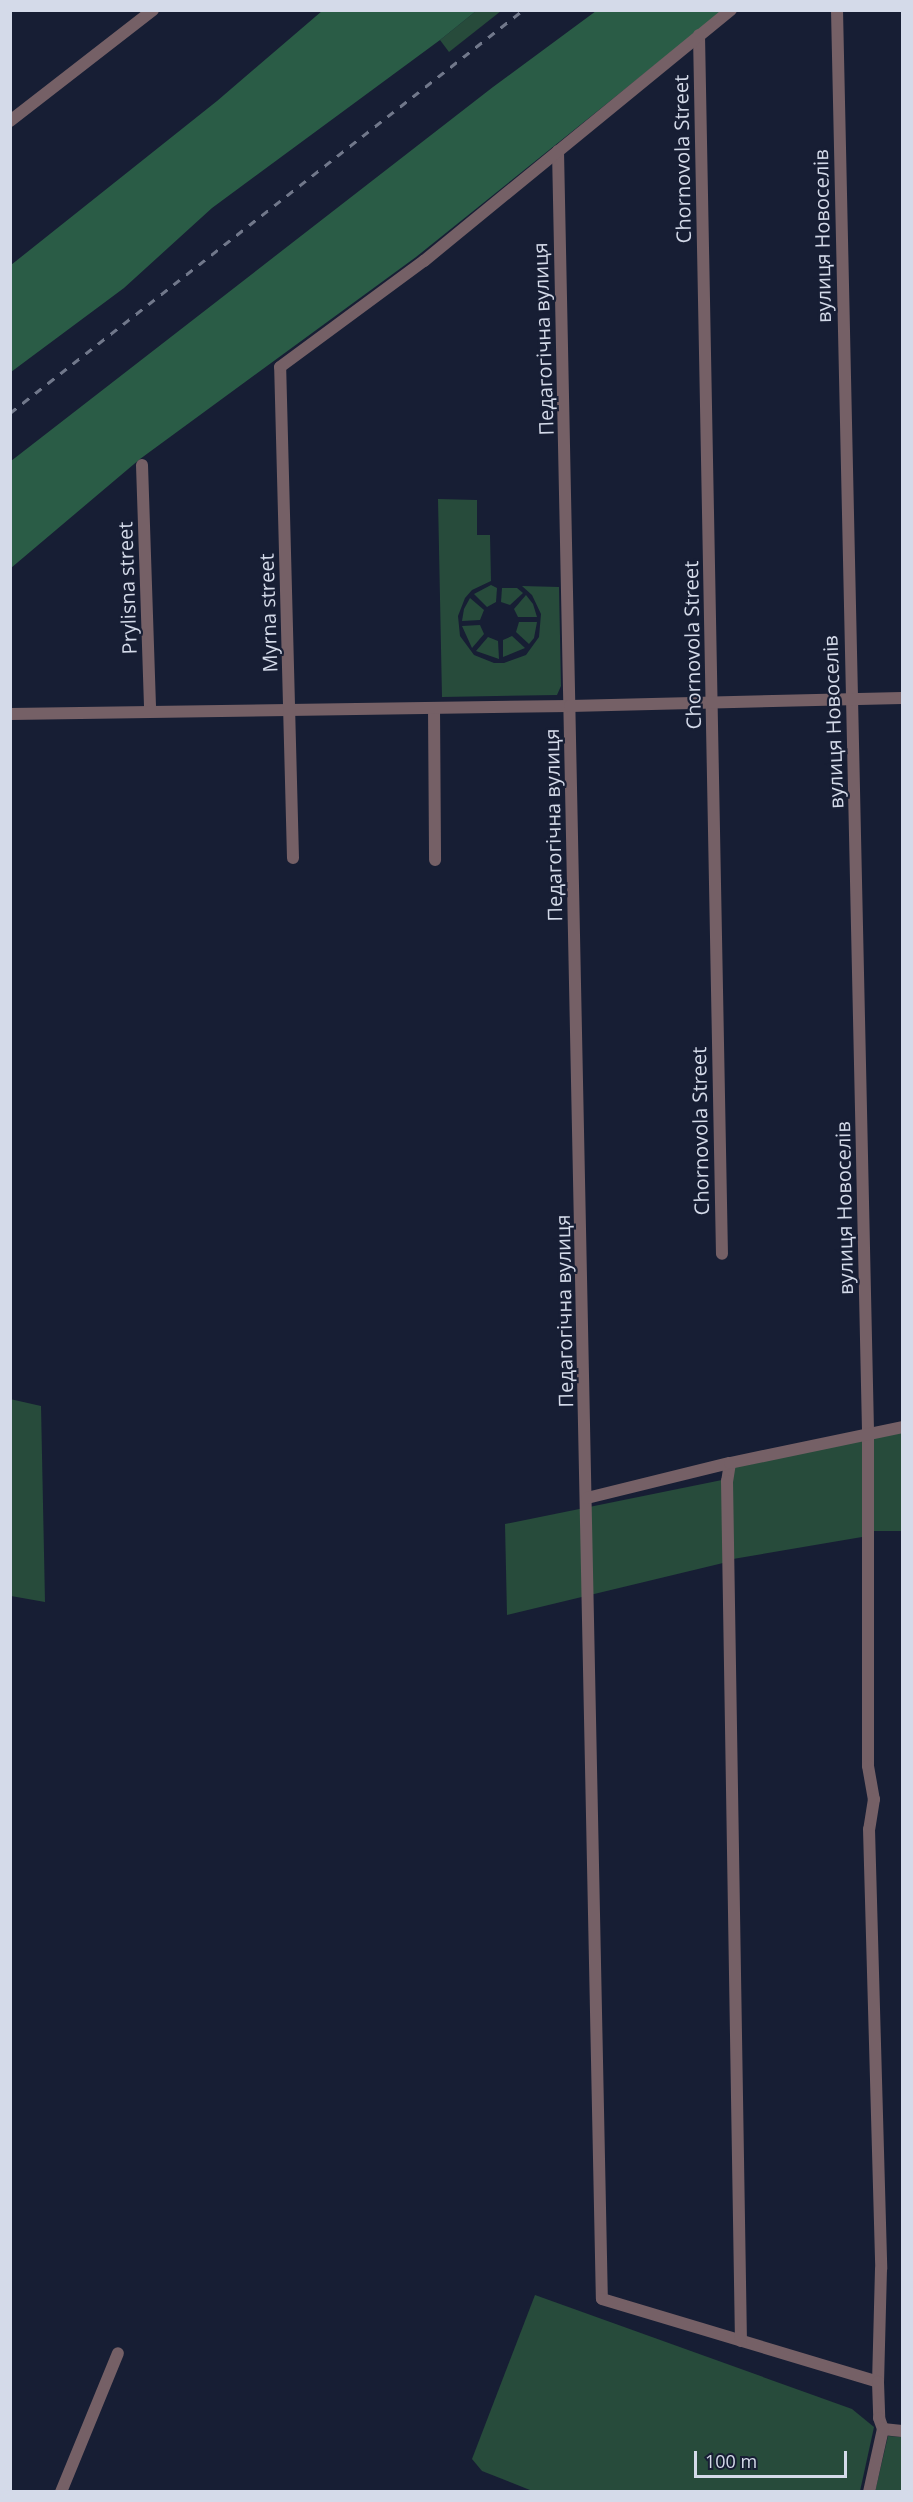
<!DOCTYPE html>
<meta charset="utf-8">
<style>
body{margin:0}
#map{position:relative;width:913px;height:2502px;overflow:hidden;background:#171e34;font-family:"Open Sans",sans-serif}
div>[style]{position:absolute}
.green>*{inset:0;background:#274b3b;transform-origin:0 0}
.forest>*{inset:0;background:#2a5c46}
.street>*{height:12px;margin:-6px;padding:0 6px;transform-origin:6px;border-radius:6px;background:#756066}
.rail>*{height:3px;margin-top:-1.5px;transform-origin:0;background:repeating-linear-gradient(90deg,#71788b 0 8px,transparent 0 16px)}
span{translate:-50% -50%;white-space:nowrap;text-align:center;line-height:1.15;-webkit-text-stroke:4.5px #171e34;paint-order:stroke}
.street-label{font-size:20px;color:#d4dae9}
.frame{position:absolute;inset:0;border:12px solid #d4dae9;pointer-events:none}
.scale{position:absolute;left:694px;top:2451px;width:153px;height:27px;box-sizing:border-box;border:3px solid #d4dae9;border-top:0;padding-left:8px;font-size:18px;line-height:21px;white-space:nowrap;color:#d4dae9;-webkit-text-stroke:4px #171e34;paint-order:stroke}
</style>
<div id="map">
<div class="green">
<div style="clip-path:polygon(476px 11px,501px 11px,449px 52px,440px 40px)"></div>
<div style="clip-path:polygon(438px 499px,477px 500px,477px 535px,490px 535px,491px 581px,472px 590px,465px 598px,458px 616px,460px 636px,474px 655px,494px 663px,504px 663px,526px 655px,539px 637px,541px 614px,532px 595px,522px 586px,559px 587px,561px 686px,557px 695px,442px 697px)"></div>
<div style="clip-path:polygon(491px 585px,497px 588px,496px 602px,487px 607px,474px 594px)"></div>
<div style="clip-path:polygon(502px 588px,517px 588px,523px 593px,510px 605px,501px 602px)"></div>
<div style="clip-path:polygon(526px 595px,533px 604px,537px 617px,518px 617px,514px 609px)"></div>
<div style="clip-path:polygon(470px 598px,484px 610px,480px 620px,462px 621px,464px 609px)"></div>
<div style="clip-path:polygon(519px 622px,537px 622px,534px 638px,529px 644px,516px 632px)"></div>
<div style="clip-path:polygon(480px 625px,484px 634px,472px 648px,462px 626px)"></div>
<div style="clip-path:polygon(512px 636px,525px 648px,503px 657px,503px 640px)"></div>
<div style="clip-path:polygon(488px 637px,498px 641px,499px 659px,476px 651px)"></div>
<div style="clip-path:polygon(10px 1399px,41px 1406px,45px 1602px,11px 1596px)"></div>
<div style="left:902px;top:1433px;width:98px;height:28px;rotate:90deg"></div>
<div style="clip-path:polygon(863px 1440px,862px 1537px,733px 1559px,732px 1481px,734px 1466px)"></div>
<div style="clip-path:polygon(722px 1480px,723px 1563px,507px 1615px,505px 1524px)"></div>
<div style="clip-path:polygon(535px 2295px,852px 2409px,874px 2427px,860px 2491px,535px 2492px,482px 2471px,472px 2459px)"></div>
<div style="clip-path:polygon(888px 2436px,902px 2437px,902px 2491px,875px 2492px)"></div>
</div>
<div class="forest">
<div style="clip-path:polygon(322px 11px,476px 11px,440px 40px,212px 208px,124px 288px,11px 372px,11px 265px,217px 101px)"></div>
<div style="clip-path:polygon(596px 11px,722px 11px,416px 257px,140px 459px,11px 568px,11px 461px,493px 87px)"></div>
</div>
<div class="street">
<div style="left:837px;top:10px;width:1423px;rotate:88.75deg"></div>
<div style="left:868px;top:1433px;width:333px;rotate:90deg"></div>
<div style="left:868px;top:1766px;width:34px;rotate:80deg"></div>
<div style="left:874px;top:1799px;width:30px;rotate:99deg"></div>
<div style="left:869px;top:1829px;width:440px;rotate:88.4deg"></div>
<div style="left:881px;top:2269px;width:113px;rotate:91.5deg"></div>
<div style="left:699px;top:35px;width:1219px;rotate:88.92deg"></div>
<div style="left:10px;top:121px;width:181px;rotate:-37.8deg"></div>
<div style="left:558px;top:151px;width:2148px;rotate:88.83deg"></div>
<div style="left:602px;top:2299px;width:288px;rotate:16.7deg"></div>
<div style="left:878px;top:2382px;width:36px;rotate:88deg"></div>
<div style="left:879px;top:2418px;width:12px;rotate:70deg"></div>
<div style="left:883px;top:2429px;width:19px;rotate:6deg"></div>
<div style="left:142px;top:465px;width:246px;rotate:88.1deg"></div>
<div style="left:434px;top:708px;width:152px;rotate:89.6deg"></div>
<div style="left:10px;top:714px;width:560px;rotate:-0.82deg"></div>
<div style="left:570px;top:706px;width:332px;rotate:-1.4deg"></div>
<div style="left:293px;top:858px;width:491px;rotate:-91.5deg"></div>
<div style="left:280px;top:367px;width:179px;rotate:-36.4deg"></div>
<div style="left:424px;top:261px;width:397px;rotate:-39.3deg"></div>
<div style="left:730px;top:1463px;width:18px;rotate:99deg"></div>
<div style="left:727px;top:1481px;width:860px;rotate:89.07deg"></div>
<div style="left:587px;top:1498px;width:147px;rotate:-13.8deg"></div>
<div style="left:730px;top:1463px;width:176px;rotate:-11.8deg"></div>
<div style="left:61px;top:2492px;width:150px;rotate:-67.7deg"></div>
<div style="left:869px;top:2492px;width:65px;rotate:-77.5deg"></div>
</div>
<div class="rail">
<div style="left:10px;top:413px;width:652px;rotate:-38.15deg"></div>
</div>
<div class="street-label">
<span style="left:682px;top:159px;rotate:-91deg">Chornovola Street</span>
<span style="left:822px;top:236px;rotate:-91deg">вулиця Новоселів</span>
<span style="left:543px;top:339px;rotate:-92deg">Педагогічна вулиця</span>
<span style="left:127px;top:588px;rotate:-92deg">Prylisna street</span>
<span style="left:268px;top:613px;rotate:-92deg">Myrna street</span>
<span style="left:692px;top:645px;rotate:-91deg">Chornovola Street</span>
<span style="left:833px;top:722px;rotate:-92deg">вулиця Новоселів</span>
<span style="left:553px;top:825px;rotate:-91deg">Педагогічна вулиця</span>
<span style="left:700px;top:1131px;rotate:-91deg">Chornovola Street</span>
<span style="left:844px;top:1208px;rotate:-91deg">вулиця Новоселів</span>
<span style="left:564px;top:1311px;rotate:-91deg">Педагогічна вулиця</span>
</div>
<div class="frame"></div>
<div class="scale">100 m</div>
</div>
